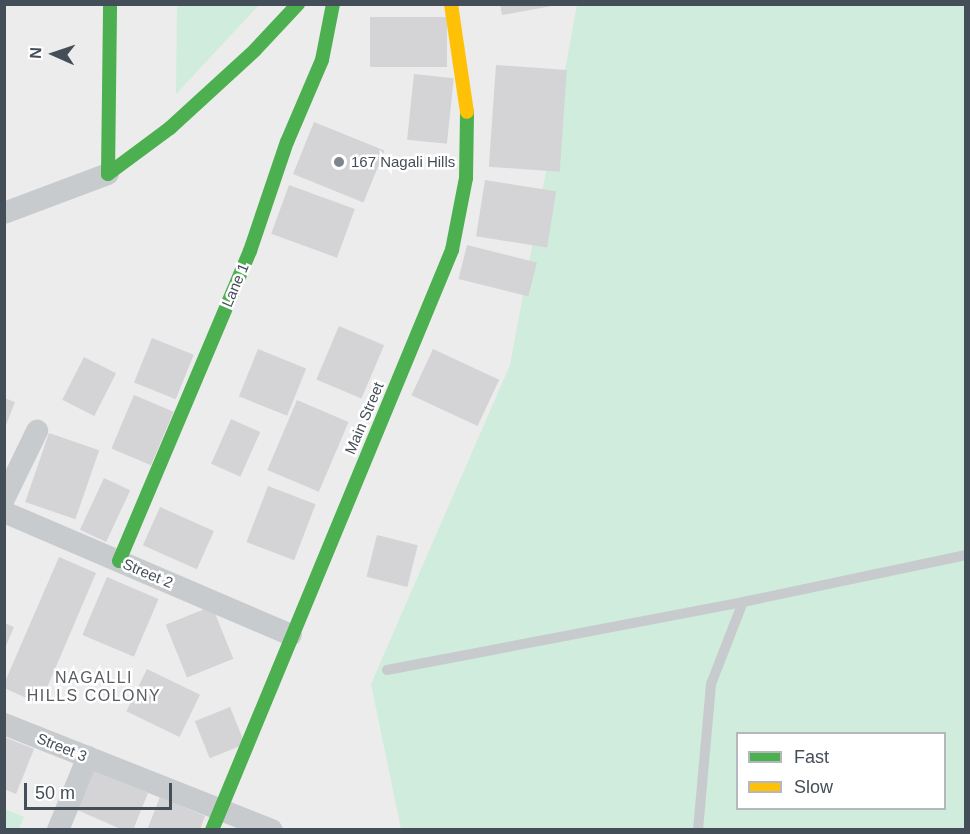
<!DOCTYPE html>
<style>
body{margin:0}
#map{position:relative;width:970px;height:834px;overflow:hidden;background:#edecec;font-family:Arial,sans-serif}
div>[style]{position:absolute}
.green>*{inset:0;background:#d0ecdc}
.building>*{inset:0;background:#d4d4d6;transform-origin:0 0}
.lane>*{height:10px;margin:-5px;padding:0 5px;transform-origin:5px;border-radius:5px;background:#c8cbcd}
.street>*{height:22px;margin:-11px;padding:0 11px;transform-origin:11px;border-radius:11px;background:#c8cbcd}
.fast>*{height:14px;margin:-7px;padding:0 7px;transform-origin:7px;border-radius:7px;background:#4caf50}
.slow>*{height:14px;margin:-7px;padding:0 7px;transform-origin:7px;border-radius:7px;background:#ffc107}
.dots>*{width:16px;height:16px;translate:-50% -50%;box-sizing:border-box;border:3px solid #fff;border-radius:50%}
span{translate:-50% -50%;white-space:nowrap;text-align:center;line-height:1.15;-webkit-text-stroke:5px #fff;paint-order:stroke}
.poi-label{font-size:15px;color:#444e58}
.left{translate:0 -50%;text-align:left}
.street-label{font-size:15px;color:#444e58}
.neighbourhood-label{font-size:16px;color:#585c60;letter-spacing:1.5px}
.frame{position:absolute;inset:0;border:6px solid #444e58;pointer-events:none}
.legend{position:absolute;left:736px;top:732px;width:210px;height:78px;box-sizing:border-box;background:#fff;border:2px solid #b4b8bc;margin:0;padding:8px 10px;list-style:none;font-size:18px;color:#444e58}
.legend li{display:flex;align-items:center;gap:12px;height:30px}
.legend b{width:30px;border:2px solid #b4b8bc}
.north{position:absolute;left:24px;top:24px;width:60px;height:60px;-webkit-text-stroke:4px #fff;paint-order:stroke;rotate:273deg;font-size:16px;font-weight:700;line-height:24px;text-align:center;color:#444e58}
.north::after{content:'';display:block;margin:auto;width:21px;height:27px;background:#444e58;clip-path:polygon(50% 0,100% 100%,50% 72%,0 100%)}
.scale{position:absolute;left:24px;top:783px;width:148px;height:27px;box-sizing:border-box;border:3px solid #444e58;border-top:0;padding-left:8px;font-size:18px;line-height:21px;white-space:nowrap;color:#444e58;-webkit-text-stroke:4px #fff;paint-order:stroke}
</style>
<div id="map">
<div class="green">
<div style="clip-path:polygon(177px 5px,259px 5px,176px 94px)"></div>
<div style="clip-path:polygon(evenodd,577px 5px,965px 5px,965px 829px,401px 829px,371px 684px,510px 365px,577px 5px,738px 734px,944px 734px,944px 808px,738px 808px,738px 734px)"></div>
<div style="clip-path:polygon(5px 809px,24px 817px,19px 829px,5px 829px)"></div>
</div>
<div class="building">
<div style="clip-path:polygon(500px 4px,552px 4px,552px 6px,502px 15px)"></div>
<div style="left:370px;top:17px;width:77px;height:50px"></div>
<div style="left:496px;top:65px;width:71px;height:102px;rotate:4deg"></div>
<div style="left:414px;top:74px;width:40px;height:66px;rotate:6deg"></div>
<div style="left:314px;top:122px;width:76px;height:56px;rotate:22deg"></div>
<div style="left:485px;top:180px;width:72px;height:57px;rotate:9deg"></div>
<div style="left:289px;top:185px;width:70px;height:52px;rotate:20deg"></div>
<div style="left:467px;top:245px;width:72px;height:35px;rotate:14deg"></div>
<div style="left:339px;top:326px;width:49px;height:58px;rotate:23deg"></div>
<div style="left:152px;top:338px;width:45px;height:48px;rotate:22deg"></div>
<div style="left:258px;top:349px;width:52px;height:51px;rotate:22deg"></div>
<div style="left:433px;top:349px;width:73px;height:51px;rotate:25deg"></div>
<div style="left:84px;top:357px;width:36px;height:48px;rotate:27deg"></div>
<div style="left:134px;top:395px;width:43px;height:58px;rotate:23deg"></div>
<div style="clip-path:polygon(4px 398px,15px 402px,5px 428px,4px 428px)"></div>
<div style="left:297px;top:400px;width:56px;height:76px;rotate:23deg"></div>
<div style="left:231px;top:419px;width:32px;height:49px;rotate:24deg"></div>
<div style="left:49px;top:433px;width:53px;height:73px;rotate:19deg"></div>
<div style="left:104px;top:478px;width:29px;height:57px;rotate:25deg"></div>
<div style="left:268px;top:486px;width:51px;height:60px;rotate:21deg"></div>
<div style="left:160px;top:507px;width:59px;height:42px;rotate:24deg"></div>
<div style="left:377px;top:535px;width:42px;height:43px;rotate:14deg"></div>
<div style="clip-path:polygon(59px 557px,96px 573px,40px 704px,4px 688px,4px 684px)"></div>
<div style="left:107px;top:577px;width:56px;height:63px;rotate:23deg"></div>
<div style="left:212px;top:606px;width:57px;height:50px;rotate:68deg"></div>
<div style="clip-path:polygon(4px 623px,14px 627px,5px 648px,4px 648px)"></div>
<div style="left:147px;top:669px;width:59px;height:47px;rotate:26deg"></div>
<div style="left:230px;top:707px;width:40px;height:38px;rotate:68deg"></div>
<div style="clip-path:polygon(4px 737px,34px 749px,16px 794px,4px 789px)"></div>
<div style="clip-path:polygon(91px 770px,148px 793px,133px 830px,123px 830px,75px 809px)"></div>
<div style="clip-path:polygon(160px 797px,205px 816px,200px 830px,147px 830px)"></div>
</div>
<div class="lane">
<div style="left:387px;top:670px;width:362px;rotate:-10.8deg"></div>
<div style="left:743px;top:602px;width:228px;rotate:-11.9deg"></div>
<div style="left:698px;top:830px;width:147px;rotate:-84.9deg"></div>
<div style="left:711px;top:684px;width:88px;rotate:-68.7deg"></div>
</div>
<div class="street">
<div style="left:4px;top:213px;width:111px;rotate:-20.6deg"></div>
<div style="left:4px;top:499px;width:76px;rotate:-64.1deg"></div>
<div style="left:4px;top:512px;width:312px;rotate:23.2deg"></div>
<div style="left:4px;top:724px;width:288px;rotate:21.6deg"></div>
<div style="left:58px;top:830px;width:79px;rotate:-67.7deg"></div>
</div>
<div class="fast">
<div style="left:108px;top:174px;width:77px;rotate:-36.6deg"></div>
<div style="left:170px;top:128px;width:115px;rotate:-42.5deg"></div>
<div style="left:255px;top:50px;width:63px;rotate:-46.9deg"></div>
<div style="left:108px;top:174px;width:170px;rotate:-89.3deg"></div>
<div style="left:119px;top:561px;width:337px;rotate:-67.1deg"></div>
<div style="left:250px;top:251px;width:115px;rotate:-71.3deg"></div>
<div style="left:287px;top:142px;width:89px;rotate:-66.9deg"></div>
<div style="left:322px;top:60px;width:57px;rotate:-78.9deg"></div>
<div style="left:212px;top:830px;width:628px;rotate:-67.52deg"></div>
<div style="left:452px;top:250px;width:73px;rotate:-79deg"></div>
<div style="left:466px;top:178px;width:66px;rotate:-89.1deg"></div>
</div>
<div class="slow">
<div style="left:451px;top:4px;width:109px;rotate:81.6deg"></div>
</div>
<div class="dots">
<div style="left:339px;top:162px;background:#7f858c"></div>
</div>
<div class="poi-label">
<span class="left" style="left:351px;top:162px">167 Nagali Hills</span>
</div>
<div class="street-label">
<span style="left:235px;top:285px;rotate:-67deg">Lane 1</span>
<span style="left:364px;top:418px;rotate:-67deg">Main Street</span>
<span style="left:148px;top:573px;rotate:23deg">Street 2</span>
<span style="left:62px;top:747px;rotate:22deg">Street 3</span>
</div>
<div class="neighbourhood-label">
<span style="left:94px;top:687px">NAGALLI<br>HILLS COLONY</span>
</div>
<div class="frame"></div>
<ul class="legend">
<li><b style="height:8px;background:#4caf50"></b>Fast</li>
<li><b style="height:8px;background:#ffc107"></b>Slow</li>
</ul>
<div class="north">N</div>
<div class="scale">50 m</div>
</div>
